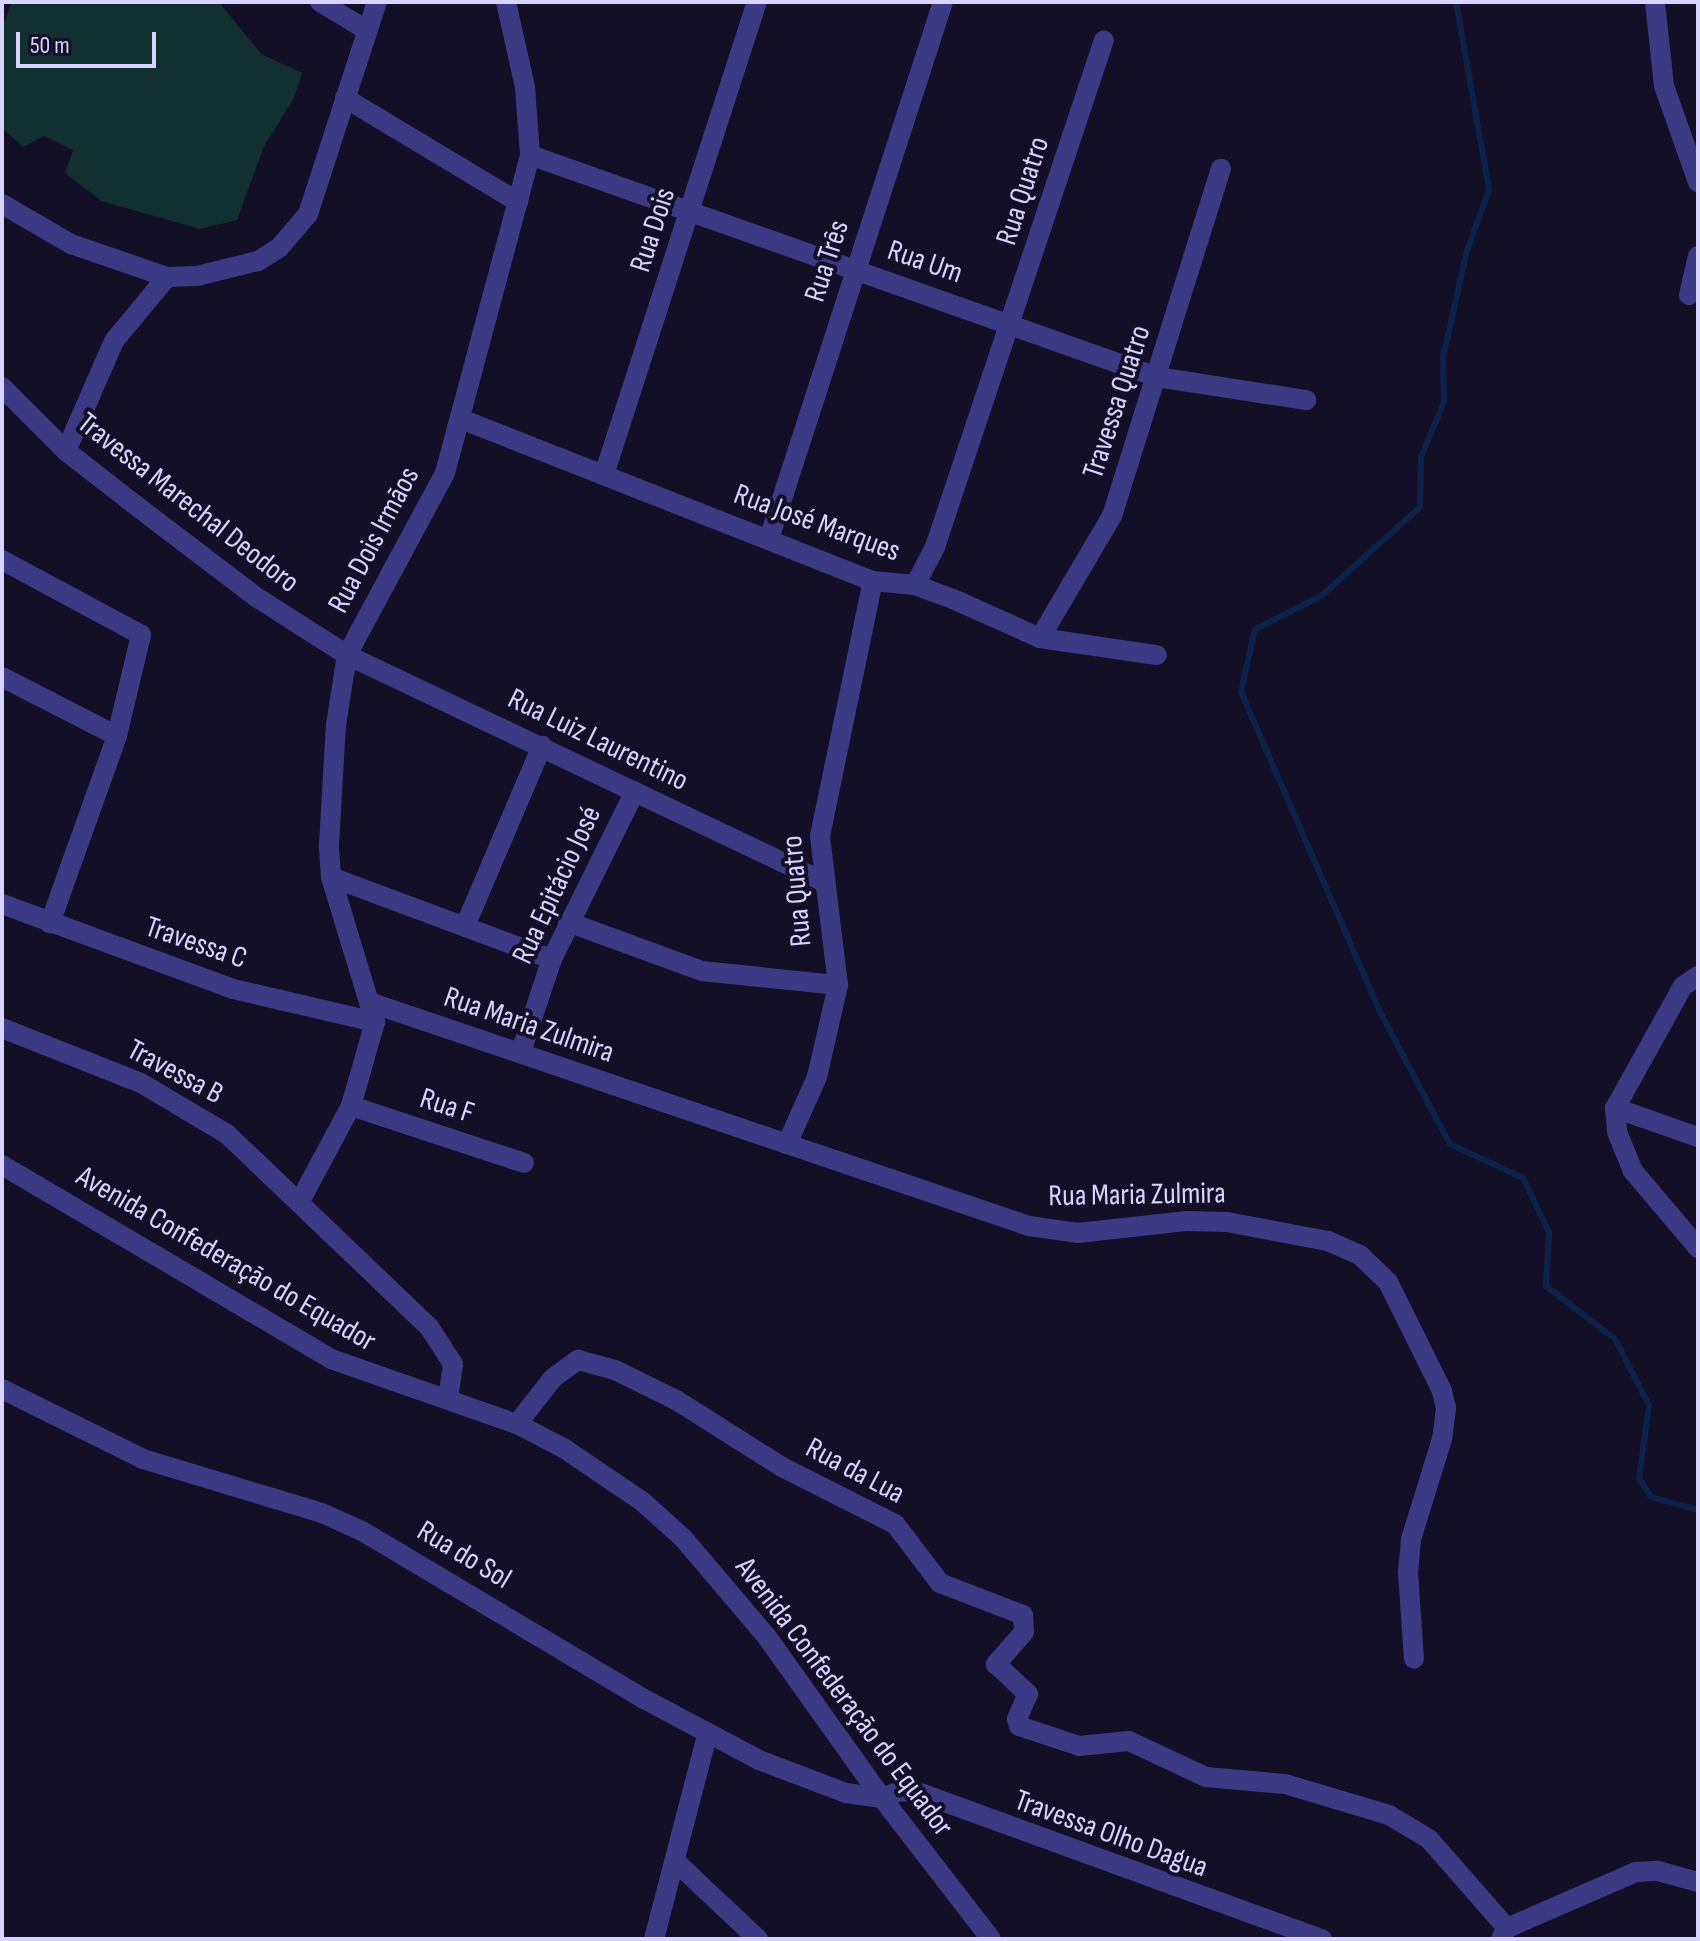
<!DOCTYPE html>
<meta charset="utf-8">
<style>
body{margin:0}
#map{position:relative;width:1700px;height:1941px;overflow:hidden;background:#130f26;font-family:"Sofia Sans Condensed",sans-serif}
div>[style]{position:absolute}
.green>*{inset:0;background:#12302f}
.stream>*{height:6px;margin:-3px;padding:0 3px;transform-origin:3px;border-radius:3px;background:#0c2248}
.street>*{height:20px;margin:-10px;padding:0 10px;transform-origin:10px;border-radius:10px;background:#3d3a85}
span{translate:-50% -50%;white-space:nowrap;text-align:center;line-height:1.15;-webkit-text-stroke:8px #130f26;paint-order:stroke}
.street-label{font-size:30px;color:#d9d4ff}
.frame{position:absolute;inset:0;border:4px solid #d9d4ff;pointer-events:none}
.scale{position:absolute;left:16px;top:32px;width:140px;height:36px;box-sizing:border-box;border:4px solid #d9d4ff;border-top:0;padding-left:10px;font-size:24px;line-height:28px;white-space:nowrap;color:#d9d4ff;-webkit-text-stroke:6px #130f26;paint-order:stroke}
</style>
<div id="map">
<div class="green">
<div style="clip-path:polygon(12px 2px,219px 2px,261px 54px,302px 73px,293px 100px,264px 146px,237px 220px,200px 229px,101px 201px,65px 173px,73px 150px,44px 136px,23px 147px,2px 128px,2px 28px)"></div>
</div>
<div class="stream">
<div style="left:1456px;top:2px;width:191px;rotate:80deg"></div>
<div style="left:1489px;top:190px;width:68px;rotate:109.8deg"></div>
<div style="left:1466px;top:254px;width:107px;rotate:102.5deg"></div>
<div style="left:1443px;top:358px;width:44px;rotate:88.7deg"></div>
<div style="left:1444px;top:402px;width:60px;rotate:112.7deg"></div>
<div style="left:1421px;top:457px;width:50px;rotate:91.1deg"></div>
<div style="left:1420px;top:507px;width:133px;rotate:138deg"></div>
<div style="left:1321px;top:596px;width:74px;rotate:153.4deg"></div>
<div style="left:1255px;top:629px;width:65px;rotate:102.5deg"></div>
<div style="left:1241px;top:692px;width:347px;rotate:66.5deg"></div>
<div style="left:1379px;top:1010px;width:152px;rotate:62.1deg"></div>
<div style="left:1450px;top:1144px;width:81px;rotate:25deg"></div>
<div style="left:1523px;top:1178px;width:60px;rotate:64.3deg"></div>
<div style="left:1549px;top:1232px;width:54px;rotate:93.2deg"></div>
<div style="left:1546px;top:1286px;width:87px;rotate:37.5deg"></div>
<div style="left:1615px;top:1339px;width:74px;rotate:62.7deg"></div>
<div style="left:1649px;top:1405px;width:74px;rotate:97.8deg"></div>
<div style="left:1639px;top:1478px;width:22px;rotate:58deg"></div>
<div style="left:1651px;top:1497px;width:49px;rotate:15.5deg"></div>
</div>
<div class="street">
<div style="left:320px;top:2px;width:52px;rotate:31deg"></div>
<div style="left:1655px;top:2px;width:84px;rotate:83.9deg"></div>
<div style="left:1664px;top:86px;width:102px;rotate:70.5deg"></div>
<div style="left:345px;top:98px;width:202px;rotate:31deg"></div>
<div style="left:530px;top:155px;width:665px;rotate:19.5deg"></div>
<div style="left:1157px;top:377px;width:151px;rotate:8.8deg"></div>
<div style="left:2px;top:204px;width:80px;rotate:30.1deg"></div>
<div style="left:71px;top:244px;width:102px;rotate:19deg"></div>
<div style="left:167px;top:277px;width:30px;rotate:-2deg"></div>
<div style="left:197px;top:276px;width:63px;rotate:-13.8deg"></div>
<div style="left:258px;top:261px;width:25px;rotate:-32deg"></div>
<div style="left:279px;top:248px;width:45px;rotate:-49.5deg"></div>
<div style="left:308px;top:214px;width:223px;rotate:-72deg"></div>
<div style="left:1689px;top:295px;width:40px;rotate:-77deg"></div>
<div style="left:2px;top:387px;width:91px;rotate:45deg"></div>
<div style="left:66px;top:451px;width:86px;rotate:37.9deg"></div>
<div style="left:134px;top:504px;width:153px;rotate:37.3deg"></div>
<div style="left:256px;top:597px;width:108px;rotate:32.5deg"></div>
<div style="left:347px;top:655px;width:526px;rotate:25.44deg"></div>
<div style="left:461px;top:419px;width:443px;rotate:21.5deg"></div>
<div style="left:873px;top:581px;width:42px;rotate:5.4deg"></div>
<div style="left:915px;top:585px;width:40px;rotate:20.2deg"></div>
<div style="left:953px;top:599px;width:95px;rotate:24.1deg"></div>
<div style="left:1040px;top:638px;width:118px;rotate:8.3deg"></div>
<div style="left:66px;top:451px;width:120px;rotate:-66.4deg"></div>
<div style="left:114px;top:341px;width:83px;rotate:-50.4deg"></div>
<div style="left:604px;top:475px;width:497px;rotate:-72.1deg"></div>
<div style="left:769px;top:539px;width:564px;rotate:-72.05deg"></div>
<div style="left:2px;top:560px;width:158px;rotate:28.3deg"></div>
<div style="left:141px;top:635px;width:104px;rotate:103.4deg"></div>
<div style="left:117px;top:736px;width:199px;rotate:109.7deg"></div>
<div style="left:915px;top:585px;width:43px;rotate:-62.2deg"></div>
<div style="left:935px;top:547px;width:534px;rotate:-71.57deg"></div>
<div style="left:1040px;top:638px;width:142px;rotate:-59.5deg"></div>
<div style="left:1112px;top:516px;width:364px;rotate:-72.6deg"></div>
<div style="left:2px;top:677px;width:129px;rotate:27.2deg"></div>
<div style="left:331px;top:877px;width:236px;rotate:20.4deg"></div>
<div style="left:2px;top:904px;width:246px;rotate:20.2deg"></div>
<div style="left:233px;top:989px;width:146px;rotate:13.1deg"></div>
<div style="left:568px;top:922px;width:143px;rotate:20.1deg"></div>
<div style="left:702px;top:971px;width:137px;rotate:5.9deg"></div>
<div style="left:466px;top:924px;width:194px;rotate:-66.9deg"></div>
<div style="left:1698px;top:976px;width:18px;rotate:146deg"></div>
<div style="left:1683px;top:986px;width:140px;rotate:119.1deg"></div>
<div style="left:1615px;top:1108px;width:24px;rotate:85deg"></div>
<div style="left:1617px;top:1132px;width:42px;rotate:67.7deg"></div>
<div style="left:1633px;top:1171px;width:101px;rotate:49.8deg"></div>
<div style="left:369px;top:1002px;width:697px;rotate:18.75deg"></div>
<div style="left:1029px;top:1226px;width:49px;rotate:8.1deg"></div>
<div style="left:1078px;top:1233px;width:110px;rotate:-6.3deg"></div>
<div style="left:1187px;top:1221px;width:40px;rotate:1.4deg"></div>
<div style="left:1227px;top:1222px;width:103px;rotate:10.7deg"></div>
<div style="left:1328px;top:1241px;width:35px;rotate:24deg"></div>
<div style="left:1360px;top:1255px;width:39px;rotate:44deg"></div>
<div style="left:1388px;top:1282px;width:122px;rotate:63.6deg"></div>
<div style="left:1442px;top:1391px;width:17px;rotate:77deg"></div>
<div style="left:1446px;top:1408px;width:31px;rotate:97deg"></div>
<div style="left:1442px;top:1439px;width:105px;rotate:107.2deg"></div>
<div style="left:1411px;top:1539px;width:33px;rotate:95deg"></div>
<div style="left:1408px;top:1572px;width:87px;rotate:86.1deg"></div>
<div style="left:2px;top:1028px;width:149px;rotate:21.6deg"></div>
<div style="left:141px;top:1083px;width:100px;rotate:30.7deg"></div>
<div style="left:227px;top:1134px;width:279px;rotate:43.7deg"></div>
<div style="left:429px;top:1327px;width:44px;rotate:57deg"></div>
<div style="left:453px;top:1364px;width:36px;rotate:98deg"></div>
<div style="left:521px;top:1052px;width:98px;rotate:-71.6deg"></div>
<div style="left:552px;top:959px;width:187px;rotate:-63.7deg"></div>
<div style="left:351px;top:1106px;width:182px;rotate:18.2deg"></div>
<div style="left:1615px;top:1108px;width:88px;rotate:19.3deg"></div>
<div style="left:787px;top:1144px;width:73px;rotate:-65.9deg"></div>
<div style="left:817px;top:1077px;width:94px;rotate:-77.1deg"></div>
<div style="left:838px;top:985px;width:150px;rotate:-96.9deg"></div>
<div style="left:820px;top:836px;width:260px;rotate:-78.3deg"></div>
<div style="left:2px;top:1165px;width:382px;rotate:30.5deg"></div>
<div style="left:331px;top:1359px;width:197px;rotate:19.3deg"></div>
<div style="left:517px;top:1424px;width:54px;rotate:27.5deg"></div>
<div style="left:565px;top:1449px;width:94px;rotate:34.2deg"></div>
<div style="left:643px;top:1502px;width:54px;rotate:42deg"></div>
<div style="left:683px;top:1538px;width:130px;rotate:49.7deg"></div>
<div style="left:767px;top:1637px;width:198px;rotate:54.5deg"></div>
<div style="left:882px;top:1798px;width:178px;rotate:52.3deg"></div>
<div style="left:300px;top:1201px;width:108px;rotate:-61.8deg"></div>
<div style="left:351px;top:1106px;width:87px;rotate:-74.1deg"></div>
<div style="left:375px;top:1022px;width:152px;rotate:-106.9deg"></div>
<div style="left:331px;top:877px;width:32px;rotate:-94deg"></div>
<div style="left:329px;top:845px;width:120px;rotate:-86.7deg"></div>
<div style="left:336px;top:725px;width:71px;rotate:-81.1deg"></div>
<div style="left:347px;top:655px;width:207px;rotate:-61.7deg"></div>
<div style="left:445px;top:473px;width:329px;rotate:-75deg"></div>
<div style="left:530px;top:155px;width:68px;rotate:-94.2deg"></div>
<div style="left:525px;top:87px;width:87px;rotate:-102.6deg"></div>
<div style="left:2px;top:1389px;width:157px;rotate:26.4deg"></div>
<div style="left:143px;top:1459px;width:187px;rotate:16.8deg"></div>
<div style="left:322px;top:1513px;width:44px;rotate:24.2deg"></div>
<div style="left:362px;top:1531px;width:328px;rotate:30.8deg"></div>
<div style="left:644px;top:1699px;width:130px;rotate:27.9deg"></div>
<div style="left:759px;top:1760px;width:93px;rotate:20.8deg"></div>
<div style="left:846px;top:1793px;width:36px;rotate:8deg"></div>
<div style="left:882px;top:1798px;width:19px;rotate:-21deg"></div>
<div style="left:900px;top:1791px;width:20px;rotate:6deg"></div>
<div style="left:920px;top:1793px;width:428px;rotate:20deg"></div>
<div style="left:517px;top:1424px;width:58px;rotate:-52deg"></div>
<div style="left:553px;top:1378px;width:31px;rotate:-36deg"></div>
<div style="left:578px;top:1360px;width:38px;rotate:15deg"></div>
<div style="left:615px;top:1370px;width:68px;rotate:26.2deg"></div>
<div style="left:676px;top:1400px;width:125px;rotate:32.3deg"></div>
<div style="left:782px;top:1467px;width:127px;rotate:26.8deg"></div>
<div style="left:895px;top:1524px;width:74px;rotate:52.7deg"></div>
<div style="left:940px;top:1583px;width:89px;rotate:21.1deg"></div>
<div style="left:1023px;top:1615px;width:17px;rotate:87deg"></div>
<div style="left:1024px;top:1632px;width:43px;rotate:131.2deg"></div>
<div style="left:996px;top:1664px;width:44px;rotate:43.2deg"></div>
<div style="left:1028px;top:1694px;width:27px;rotate:114deg"></div>
<div style="left:1017px;top:1719px;width:7px;rotate:74deg"></div>
<div style="left:1019px;top:1726px;width:63px;rotate:18.4deg"></div>
<div style="left:1079px;top:1746px;width:50px;rotate:-5.7deg"></div>
<div style="left:1129px;top:1741px;width:85px;rotate:25.1deg"></div>
<div style="left:1206px;top:1777px;width:79px;rotate:5.1deg"></div>
<div style="left:1285px;top:1784px;width:109px;rotate:16.6deg"></div>
<div style="left:1389px;top:1815px;width:47px;rotate:31deg"></div>
<div style="left:1429px;top:1839px;width:118px;rotate:48.8deg"></div>
<div style="left:677px;top:1863px;width:111px;rotate:43.2deg"></div>
<div style="left:654px;top:1939px;width:210px;rotate:-75.4deg"></div>
<div style="left:1501px;top:1939px;width:13px;rotate:-61deg"></div>
<div style="left:1507px;top:1928px;width:141px;rotate:-23.5deg"></div>
<div style="left:1636px;top:1872px;width:22px;rotate:-3deg"></div>
<div style="left:1658px;top:1871px;width:41px;rotate:15.4deg"></div>
</div>
<div class="street-label">
<span style="left:1023px;top:191px;rotate:-72deg">Rua Quatro</span>
<span style="left:653px;top:230px;rotate:-72deg">Rua Dois</span>
<span style="left:827px;top:261px;rotate:-72deg">Rua Três</span>
<span style="left:925px;top:262px;rotate:19deg">Rua Um</span>
<span style="left:1117px;top:402px;rotate:-72deg">Travessa Quatro</span>
<span style="left:188px;top:503px;rotate:38deg">Travessa Marechal Deodoro</span>
<span style="left:817px;top:523px;rotate:20deg">Rua José Marques</span>
<span style="left:374px;top:540px;rotate:-62deg">Rua Dois Irmãos</span>
<span style="left:598px;top:740px;rotate:26deg">Rua Luiz Laurentino</span>
<span style="left:557px;top:885px;rotate:-65deg">Rua Epitácio José</span>
<span style="left:797px;top:891px;rotate:-95deg">Rua Quatro</span>
<span style="left:196px;top:943px;rotate:19deg">Travessa C</span>
<span style="left:529px;top:1025px;rotate:19deg">Rua Maria Zulmira</span>
<span style="left:175px;top:1072px;rotate:28deg">Travessa B</span>
<span style="left:447px;top:1106px;rotate:18deg">Rua F</span>
<span style="left:1137px;top:1195px;rotate:-1deg">Rua Maria Zulmira</span>
<span style="left:226px;top:1259px;rotate:30deg">Avenida Confederação do Equador</span>
<span style="left:855px;top:1471px;rotate:28deg">Rua da Lua</span>
<span style="left:464px;top:1555px;rotate:31deg">Rua do Sol</span>
<span style="left:844px;top:1697px;rotate:53deg">Avenida Confederação do Equador</span>
<span style="left:1111px;top:1834px;rotate:20deg">Travessa Olho Dagua</span>
</div>
<div class="frame"></div>
<div class="scale">50 m</div>
</div>
